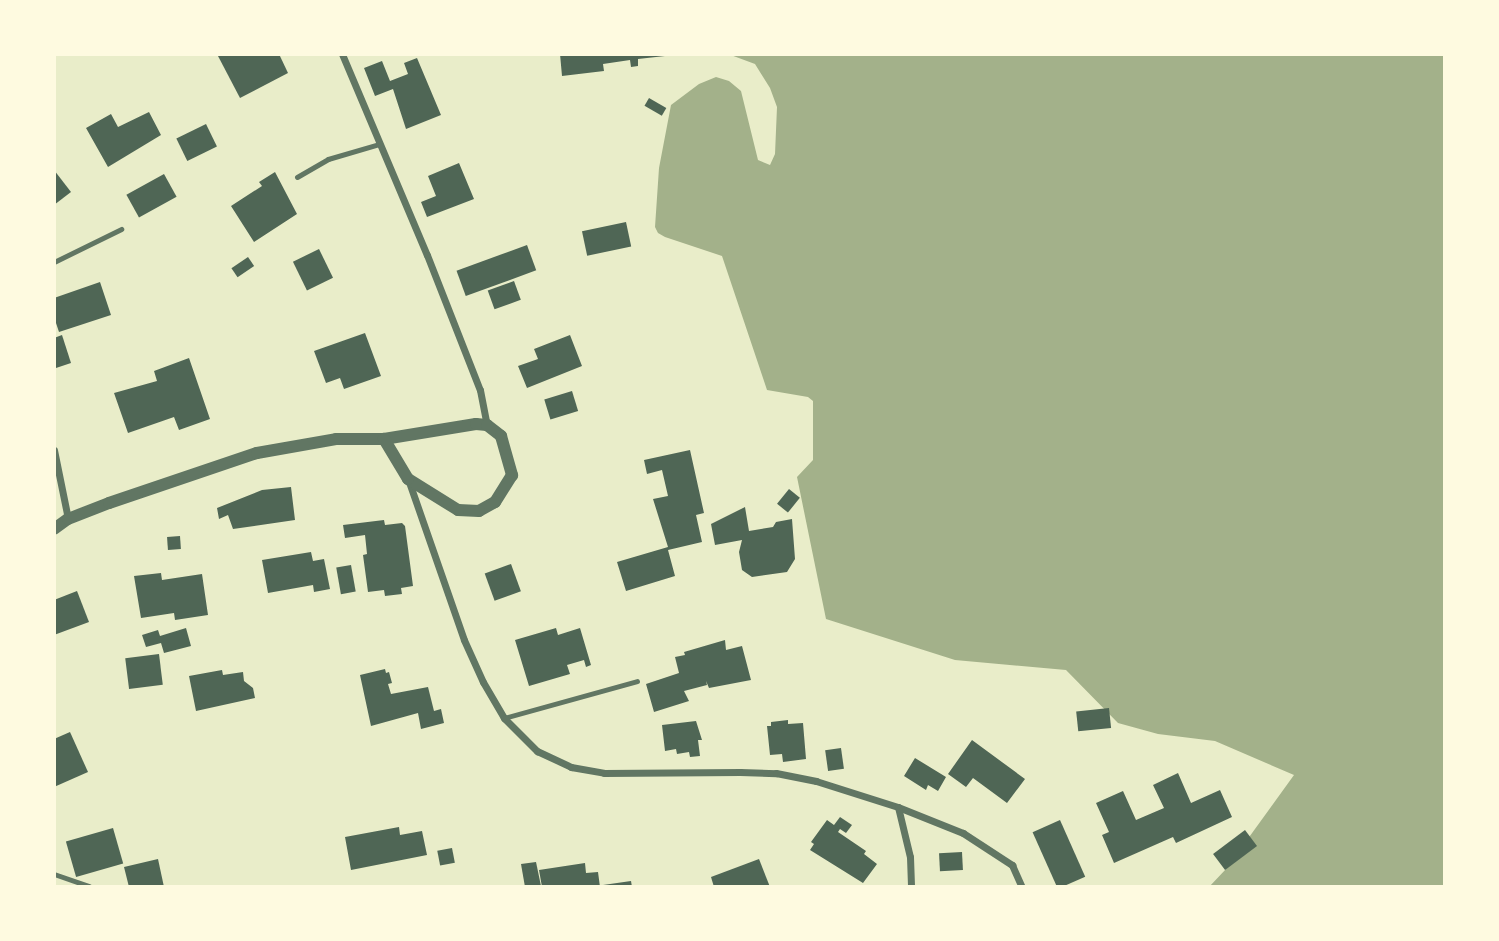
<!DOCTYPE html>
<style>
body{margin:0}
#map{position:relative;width:1499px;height:941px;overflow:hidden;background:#e9edc9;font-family:Inter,sans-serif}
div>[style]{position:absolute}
.water>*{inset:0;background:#a3b18a}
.building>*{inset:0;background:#4f6655;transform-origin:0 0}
.service>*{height:5px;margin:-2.5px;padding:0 2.5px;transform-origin:2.5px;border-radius:2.5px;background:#617663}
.minor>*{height:7px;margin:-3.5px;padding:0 3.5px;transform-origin:3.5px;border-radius:3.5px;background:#617663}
.tertiary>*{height:12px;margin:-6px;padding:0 6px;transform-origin:6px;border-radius:6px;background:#617663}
span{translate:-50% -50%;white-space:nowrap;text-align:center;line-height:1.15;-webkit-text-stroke:5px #fefae0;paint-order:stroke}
.frame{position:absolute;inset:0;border:56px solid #fefae0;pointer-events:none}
</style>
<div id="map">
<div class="water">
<div style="clip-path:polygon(728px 54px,1445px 54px,1445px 887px,1209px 887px,1226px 869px,1294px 775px,1215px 741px,1158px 734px,1118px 723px,1066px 670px,955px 660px,826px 619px,797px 477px,813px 460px,813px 401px,808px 397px,767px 390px,722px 256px,665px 237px,658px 233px,655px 227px,659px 168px,671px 105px,699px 84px,716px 77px,729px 81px,741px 91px,758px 160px,770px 165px,775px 154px,777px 107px,770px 88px,755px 64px)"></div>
</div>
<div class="building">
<div style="clip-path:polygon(221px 54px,279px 54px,288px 73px,240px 98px,218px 56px)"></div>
<div style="clip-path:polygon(560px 54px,665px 54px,665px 56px,638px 59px,638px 66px,631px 67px,630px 60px,603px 64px,604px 71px,562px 76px)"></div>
<div style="clip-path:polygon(417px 58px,441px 115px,406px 129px,393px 89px,375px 96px,364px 68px,382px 61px,390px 81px,408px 74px,404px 63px)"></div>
<div style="left:649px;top:98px;width:20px;height:9px;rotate:30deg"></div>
<div style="clip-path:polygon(149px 112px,161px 135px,108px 167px,86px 128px,111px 114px,118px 127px)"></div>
<div style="left:206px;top:124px;width:25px;height:33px;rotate:64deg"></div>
<div style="clip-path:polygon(459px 163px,474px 199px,427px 217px,421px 202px,436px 196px,428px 176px)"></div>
<div style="clip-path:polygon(54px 170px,71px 192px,54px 205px)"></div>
<div style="clip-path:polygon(275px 172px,297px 214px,254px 242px,231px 206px,262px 186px,259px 182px)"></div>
<div style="left:164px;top:174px;width:26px;height:43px;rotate:61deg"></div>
<div style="left:626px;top:222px;width:25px;height:45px;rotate:78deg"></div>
<div style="left:527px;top:245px;width:27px;height:75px;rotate:70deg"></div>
<div style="left:319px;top:249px;width:32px;height:29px;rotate:64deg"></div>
<div style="left:248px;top:257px;width:11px;height:20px;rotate:56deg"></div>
<div style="left:514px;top:281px;width:20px;height:28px;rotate:70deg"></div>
<div style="clip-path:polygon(100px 282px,111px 315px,59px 332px,54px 317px,54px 298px)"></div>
<div style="clip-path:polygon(365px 333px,381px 376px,344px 389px,340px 378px,326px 383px,314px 351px)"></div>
<div style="clip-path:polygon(62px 335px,71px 363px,56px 368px,54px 338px)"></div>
<div style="clip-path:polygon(570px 335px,582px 366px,527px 388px,518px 366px,538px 359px,534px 349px)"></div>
<div style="clip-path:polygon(189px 358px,210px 419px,179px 430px,174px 417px,128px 433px,114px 393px,157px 381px,154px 371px)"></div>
<div style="left:572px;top:391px;width:21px;height:29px;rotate:73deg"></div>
<div style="clip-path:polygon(690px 450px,704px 513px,696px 515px,702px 542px,668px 550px,675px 576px,626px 591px,617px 562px,668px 547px,653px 499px,668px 496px,662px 470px,647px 474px,644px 460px)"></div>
<div style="clip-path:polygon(291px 487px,295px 520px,233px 529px,228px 515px,219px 519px,217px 508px,262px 490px)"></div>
<div style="left:789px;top:489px;width:14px;height:19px;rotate:39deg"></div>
<div style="clip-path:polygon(745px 507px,749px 531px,773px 527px,776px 522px,792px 519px,795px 559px,787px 572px,752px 577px,742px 570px,739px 552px,742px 540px,715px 545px,711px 524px)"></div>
<div style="clip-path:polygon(384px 520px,385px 525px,402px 523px,405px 526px,413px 586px,401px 588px,402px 594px,385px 596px,384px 590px,368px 592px,363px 555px,367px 554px,365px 535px,345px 538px,343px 525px)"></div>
<div style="left:180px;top:536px;width:13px;height:13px;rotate:86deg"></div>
<div style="clip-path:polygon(311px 552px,313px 561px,324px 559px,330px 589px,314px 592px,313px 585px,268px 593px,262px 560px)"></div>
<div style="left:511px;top:564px;width:29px;height:28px;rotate:70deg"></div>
<div style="left:351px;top:565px;width:27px;height:15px;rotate:80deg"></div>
<div style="clip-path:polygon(161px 573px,162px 580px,202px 574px,208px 615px,175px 620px,174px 613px,141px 618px,134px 576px)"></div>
<div style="clip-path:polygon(77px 591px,89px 622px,54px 635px,54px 600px)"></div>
<div style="clip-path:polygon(186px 628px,191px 646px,164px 653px,161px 643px,146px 647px,142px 635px,158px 630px,160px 636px)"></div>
<div style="clip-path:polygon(556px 628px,558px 635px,580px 628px,591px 665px,586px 667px,584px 660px,567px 665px,570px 674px,529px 686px,515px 640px)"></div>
<div style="clip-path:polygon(725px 640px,726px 650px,742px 646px,751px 680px,709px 688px,706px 681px,707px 685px,684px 691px,689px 701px,654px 712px,646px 684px,679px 673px,675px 657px,685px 655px,684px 652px)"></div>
<div style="left:159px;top:654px;width:31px;height:34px;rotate:83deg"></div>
<div style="clip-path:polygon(385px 669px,386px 673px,389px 672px,392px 683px,388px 684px,391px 694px,428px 687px,434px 711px,441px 709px,444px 723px,421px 729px,418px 713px,371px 726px,360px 675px)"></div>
<div style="clip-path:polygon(222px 670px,223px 675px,243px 672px,244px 681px,253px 688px,255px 698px,196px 711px,189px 676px)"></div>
<div style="left:1109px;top:708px;width:20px;height:33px;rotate:84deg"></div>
<div style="clip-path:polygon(788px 720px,788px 724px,803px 723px,806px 759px,783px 762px,782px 754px,770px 755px,767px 726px,771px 726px,771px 722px)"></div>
<div style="clip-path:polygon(696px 721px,702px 740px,698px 740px,700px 756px,690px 757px,689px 752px,677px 754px,676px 749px,665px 751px,662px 725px)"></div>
<div style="clip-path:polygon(70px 732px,88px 772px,54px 787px,54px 739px)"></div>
<div style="clip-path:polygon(972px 740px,1025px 779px,1007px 803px,973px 778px,966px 787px,948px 774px)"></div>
<div style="left:841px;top:748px;width:21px;height:16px;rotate:82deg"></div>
<div style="clip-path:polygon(915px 758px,946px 777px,938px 791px,928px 785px,926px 790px,904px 776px)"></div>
<div style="clip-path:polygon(1178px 773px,1191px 803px,1220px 790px,1232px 817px,1176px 843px,1173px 837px,1114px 863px,1102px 835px,1109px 832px,1096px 803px,1123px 791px,1136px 820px,1164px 808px,1153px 785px)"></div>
<div style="clip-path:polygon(840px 817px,852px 825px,846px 833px,840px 829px,838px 832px,866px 851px,864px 854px,877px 864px,863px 883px,810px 850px,814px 844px,811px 842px,827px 820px,834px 825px)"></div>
<div style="left:1060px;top:820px;width:62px;height:30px;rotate:66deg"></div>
<div style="clip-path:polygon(399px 827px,400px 835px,422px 831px,427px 855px,351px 870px,345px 837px)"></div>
<div style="left:113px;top:828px;width:37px;height:49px;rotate:74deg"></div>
<div style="left:1245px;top:830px;width:20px;height:40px;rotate:53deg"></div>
<div style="left:452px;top:848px;width:15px;height:15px;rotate:79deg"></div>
<div style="left:962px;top:852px;width:18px;height:23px;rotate:87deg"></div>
<div style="clip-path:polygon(158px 859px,164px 887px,129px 887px,124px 867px)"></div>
<div style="clip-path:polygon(759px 859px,770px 887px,714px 887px,711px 877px)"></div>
<div style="clip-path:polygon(536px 862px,541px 886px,525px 887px,521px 864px)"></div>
<div style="clip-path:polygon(585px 863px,586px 873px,598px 872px,600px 887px,542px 887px,539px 870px)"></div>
<div style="clip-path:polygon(631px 881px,632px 887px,603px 887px,603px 885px)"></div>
</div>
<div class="service">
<div style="left:297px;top:177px;width:36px;rotate:-30deg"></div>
<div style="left:328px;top:159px;width:53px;rotate:-16.4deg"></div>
<div style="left:54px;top:262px;width:75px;rotate:-26.2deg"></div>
<div style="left:504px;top:718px;width:138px;rotate:-15.5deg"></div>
<div style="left:54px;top:874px;width:37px;rotate:19deg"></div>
</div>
<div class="minor">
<div style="left:342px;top:54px;width:218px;rotate:67.1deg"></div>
<div style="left:427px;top:255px;width:145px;rotate:68.6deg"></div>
<div style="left:480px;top:390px;width:36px;rotate:79deg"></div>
<div style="left:54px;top:450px;width:70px;rotate:78.5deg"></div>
<div style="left:408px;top:479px;width:170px;rotate:70.8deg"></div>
<div style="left:464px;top:640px;width:46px;rotate:65.7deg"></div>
<div style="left:483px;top:682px;width:42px;rotate:59.7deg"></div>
<div style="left:504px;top:718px;width:47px;rotate:45deg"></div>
<div style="left:537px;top:751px;width:38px;rotate:25deg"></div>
<div style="left:571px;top:767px;width:34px;rotate:10deg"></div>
<div style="left:604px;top:773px;width:136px;rotate:-0.4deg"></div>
<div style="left:740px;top:772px;width:36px;rotate:2deg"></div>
<div style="left:776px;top:773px;width:41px;rotate:11.3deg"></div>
<div style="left:816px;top:781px;width:86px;rotate:17.6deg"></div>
<div style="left:898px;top:807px;width:70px;rotate:21.8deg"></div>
<div style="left:963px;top:833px;width:59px;rotate:33.1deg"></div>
<div style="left:1012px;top:865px;width:24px;rotate:66deg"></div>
<div style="left:898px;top:807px;width:51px;rotate:76.5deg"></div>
<div style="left:910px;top:857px;width:30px;rotate:88deg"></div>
</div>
<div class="tertiary">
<div style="left:54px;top:529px;width:17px;rotate:-36deg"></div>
<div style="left:68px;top:519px;width:44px;rotate:-21.3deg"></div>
<div style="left:109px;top:503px;width:156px;rotate:-18.7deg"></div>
<div style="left:257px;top:453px;width:80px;rotate:-10deg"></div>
<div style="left:336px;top:439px;width:48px"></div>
<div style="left:384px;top:439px;width:93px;rotate:-9.3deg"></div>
<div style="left:476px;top:424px;width:11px;rotate:5deg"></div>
<div style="left:487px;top:425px;width:18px;rotate:38deg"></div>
<div style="left:501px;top:436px;width:41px;rotate:74.2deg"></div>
<div style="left:512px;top:475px;width:32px;rotate:122deg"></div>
<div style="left:495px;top:502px;width:18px;rotate:151deg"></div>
<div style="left:479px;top:511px;width:21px;rotate:-177deg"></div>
<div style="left:458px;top:510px;width:59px;rotate:-148.2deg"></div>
<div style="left:408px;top:479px;width:47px;rotate:-121deg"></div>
</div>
<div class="frame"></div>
</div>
